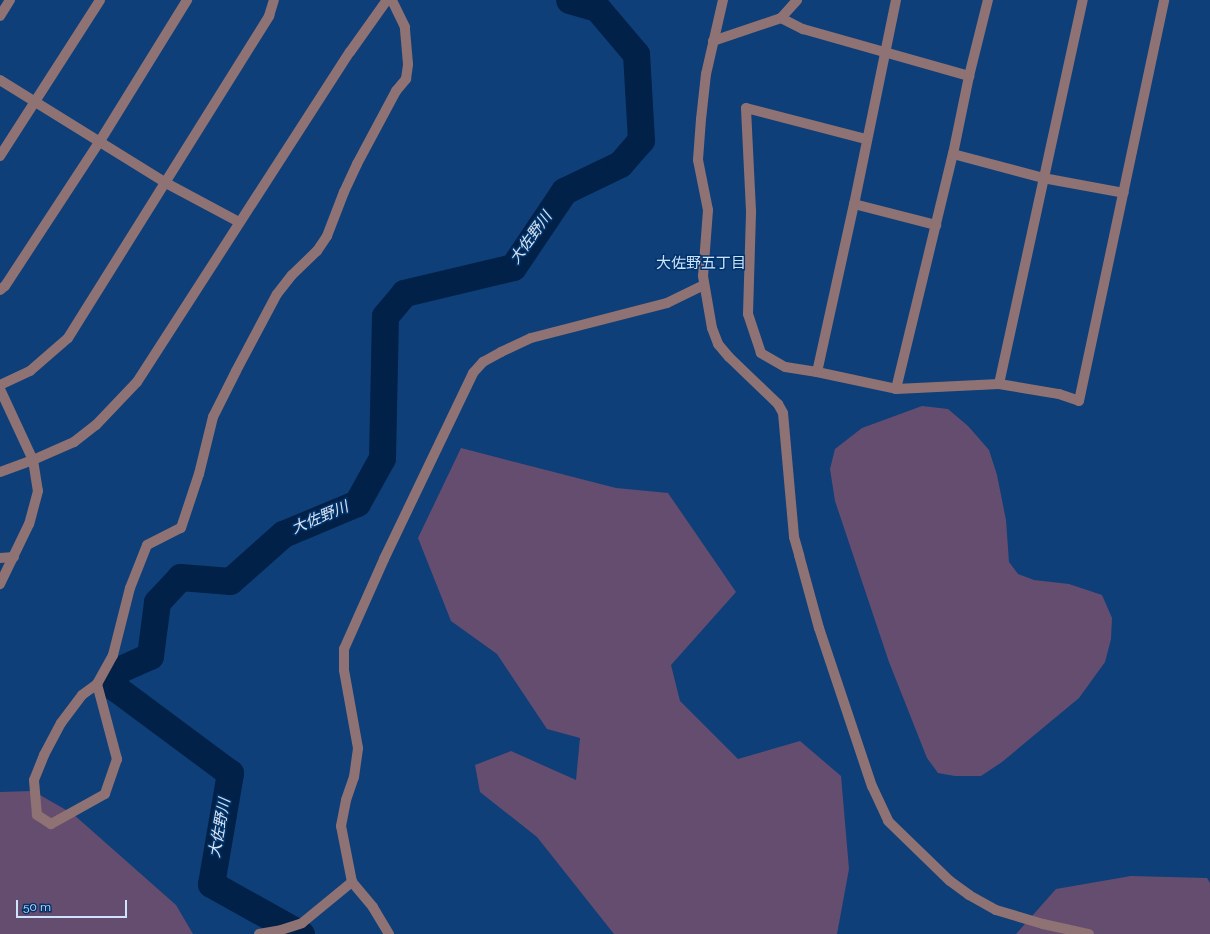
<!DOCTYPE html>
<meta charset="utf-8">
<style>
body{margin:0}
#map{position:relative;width:1210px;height:934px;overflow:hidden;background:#0f3f78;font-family:Raleway,"Noto Sans JP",sans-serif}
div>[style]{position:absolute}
.green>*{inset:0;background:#654d70}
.river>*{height:27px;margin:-13.5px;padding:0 13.5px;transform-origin:13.5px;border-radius:13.5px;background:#022148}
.minor>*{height:10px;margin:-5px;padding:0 5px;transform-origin:5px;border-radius:5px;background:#8f7273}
span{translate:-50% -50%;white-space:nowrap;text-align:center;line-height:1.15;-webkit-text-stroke:3px #02346c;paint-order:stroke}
.water-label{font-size:15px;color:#d9e3f1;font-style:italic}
.neighbourhood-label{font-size:15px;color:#cee3fe}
.scale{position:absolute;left:16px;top:900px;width:111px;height:18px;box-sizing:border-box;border:2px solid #cee3fe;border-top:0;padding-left:5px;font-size:12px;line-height:14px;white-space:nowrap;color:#cee3fe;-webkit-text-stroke:3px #02346c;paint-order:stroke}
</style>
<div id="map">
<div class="green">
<div style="clip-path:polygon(922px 406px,948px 409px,968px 426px,989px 450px,997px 475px,1006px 520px,1009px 562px,1018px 574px,1034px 580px,1069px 584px,1102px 595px,1112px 618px,1111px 639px,1105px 662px,1079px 698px,1002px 762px,981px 776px,955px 776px,938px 773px,927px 758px,889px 662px,835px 501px,830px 469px,835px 449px,862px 428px)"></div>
<div style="clip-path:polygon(461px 448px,616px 488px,668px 493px,736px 592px,671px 665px,680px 701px,738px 759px,800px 741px,841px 776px,849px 869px,837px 934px,614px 934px,537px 837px,480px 792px,475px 765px,511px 751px,576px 780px,580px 738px,547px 729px,497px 654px,451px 621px,418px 538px)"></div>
<div style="clip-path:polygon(33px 791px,73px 814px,176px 905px,193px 934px,0 934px,0 792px)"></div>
<div style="clip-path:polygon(1131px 876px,1207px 878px,1210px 883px,1210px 934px,1016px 934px,1056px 889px)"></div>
</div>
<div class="river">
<div style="left:301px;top:934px;width:103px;rotate:-150.9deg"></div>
<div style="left:211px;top:884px;width:113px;rotate:-80.3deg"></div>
<div style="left:230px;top:773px;width:144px;rotate:-143.4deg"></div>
<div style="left:114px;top:687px;width:16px;rotate:-83deg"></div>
<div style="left:116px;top:671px;width:37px;rotate:-24deg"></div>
<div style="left:150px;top:656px;width:54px;rotate:-82.6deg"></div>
<div style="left:157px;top:602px;width:34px;rotate:-47deg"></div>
<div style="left:180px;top:577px;width:50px;rotate:4.6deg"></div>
<div style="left:230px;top:581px;width:71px;rotate:-41.6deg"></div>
<div style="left:283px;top:534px;width:80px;rotate:-22.7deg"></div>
<div style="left:357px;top:503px;width:51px;rotate:-60.9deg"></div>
<div style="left:382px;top:458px;width:142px;rotate:-88.8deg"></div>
<div style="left:385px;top:316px;width:30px;rotate:-50deg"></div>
<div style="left:404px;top:293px;width:112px;rotate:-13.4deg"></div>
<div style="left:513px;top:267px;width:92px;rotate:-56.1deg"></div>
<div style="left:564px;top:191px;width:62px;rotate:-25.7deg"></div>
<div style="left:620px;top:164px;width:32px;rotate:-49deg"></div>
<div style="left:641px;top:140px;width:86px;rotate:-93.3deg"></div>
<div style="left:636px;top:54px;width:60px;rotate:-130.3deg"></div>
<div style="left:597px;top:8px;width:29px;rotate:-164deg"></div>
</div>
<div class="minor">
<div style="left:723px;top:0;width:76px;rotate:102.9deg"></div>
<div style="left:706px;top:74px;width:45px;rotate:96.3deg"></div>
<div style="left:701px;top:119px;width:41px;rotate:94.2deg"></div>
<div style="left:698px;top:160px;width:51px;rotate:78.7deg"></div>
<div style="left:708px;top:210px;width:66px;rotate:94.3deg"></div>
<div style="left:703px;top:276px;width:53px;rotate:80.2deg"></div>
<div style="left:712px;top:328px;width:17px;rotate:69deg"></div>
<div style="left:718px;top:344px;width:17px;rotate:50deg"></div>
<div style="left:729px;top:357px;width:68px;rotate:43.8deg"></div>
<div style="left:778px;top:404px;width:10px;rotate:61deg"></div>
<div style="left:783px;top:413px;width:124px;rotate:84.9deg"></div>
<div style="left:794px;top:537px;width:19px;rotate:74deg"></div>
<div style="left:799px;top:555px;width:76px;rotate:74.7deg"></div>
<div style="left:819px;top:628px;width:167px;rotate:71.5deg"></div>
<div style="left:872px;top:786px;width:38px;rotate:65deg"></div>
<div style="left:888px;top:821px;width:86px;rotate:44.1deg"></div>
<div style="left:950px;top:881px;width:24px;rotate:36deg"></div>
<div style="left:969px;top:895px;width:31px;rotate:29deg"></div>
<div style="left:996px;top:910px;width:49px;rotate:16.6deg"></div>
<div style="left:1043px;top:924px;width:47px;rotate:12.3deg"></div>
<div style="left:896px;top:0;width:208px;rotate:101.6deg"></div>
<div style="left:854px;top:204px;width:172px;rotate:102.4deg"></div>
<div style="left:817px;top:372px;width:81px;rotate:12.1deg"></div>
<div style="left:896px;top:389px;width:103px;rotate:-2.8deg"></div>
<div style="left:999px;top:384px;width:61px;rotate:9.5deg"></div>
<div style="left:1059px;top:394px;width:21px;rotate:19deg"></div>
<div style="left:1079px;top:401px;width:410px;rotate:-78deg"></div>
<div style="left:0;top:16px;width:19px;rotate:-58deg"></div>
<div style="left:781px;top:18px;width:25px;rotate:27deg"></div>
<div style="left:803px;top:29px;width:173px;rotate:15.8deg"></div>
<div style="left:713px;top:41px;width:72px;rotate:-18.7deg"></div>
<div style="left:781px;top:18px;width:24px;rotate:-48deg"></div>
<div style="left:0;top:80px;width:195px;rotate:31.8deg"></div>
<div style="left:166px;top:183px;width:83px;rotate:28.1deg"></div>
<div style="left:953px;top:154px;width:93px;rotate:14.9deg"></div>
<div style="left:1043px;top:178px;width:82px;rotate:10.5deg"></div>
<div style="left:0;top:156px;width:185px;rotate:-57.3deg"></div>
<div style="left:854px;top:204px;width:85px;rotate:14.4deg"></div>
<div style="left:0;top:290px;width:6px;rotate:-39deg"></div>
<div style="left:5px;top:286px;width:173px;rotate:-56.8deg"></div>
<div style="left:100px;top:141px;width:166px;rotate:-58.3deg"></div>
<div style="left:817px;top:372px;width:32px;rotate:-171deg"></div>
<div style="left:785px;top:367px;width:28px;rotate:-150deg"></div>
<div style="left:761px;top:353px;width:41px;rotate:-108.4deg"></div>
<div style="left:748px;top:314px;width:103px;rotate:-88.3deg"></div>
<div style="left:751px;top:211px;width:103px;rotate:-92.8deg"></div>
<div style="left:746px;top:108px;width:124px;rotate:14.5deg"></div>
<div style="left:999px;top:384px;width:393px;rotate:-77.7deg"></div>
<div style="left:0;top:385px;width:33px;rotate:-25deg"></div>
<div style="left:30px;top:371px;width:50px;rotate:-41deg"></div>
<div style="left:68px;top:338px;width:380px;rotate:-58deg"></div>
<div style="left:269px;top:16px;width:17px;rotate:-73deg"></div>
<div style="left:0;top:389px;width:78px;rotate:65.1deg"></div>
<div style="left:33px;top:460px;width:31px;rotate:81deg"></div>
<div style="left:38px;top:491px;width:34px;rotate:105deg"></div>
<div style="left:29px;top:524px;width:67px;rotate:115.8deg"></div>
<div style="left:896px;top:389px;width:242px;rotate:-76.4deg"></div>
<div style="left:953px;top:154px;width:80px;rotate:-78.4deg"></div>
<div style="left:969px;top:76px;width:78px;rotate:-76deg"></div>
<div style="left:0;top:472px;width:35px;rotate:-20deg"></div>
<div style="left:33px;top:460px;width:45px;rotate:-23.7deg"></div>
<div style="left:74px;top:442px;width:28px;rotate:-38deg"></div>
<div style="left:96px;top:425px;width:59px;rotate:-46.4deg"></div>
<div style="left:137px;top:382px;width:393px;rotate:-57.2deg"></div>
<div style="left:350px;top:52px;width:64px;rotate:-54.6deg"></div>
<div style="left:0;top:558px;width:14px;rotate:-4deg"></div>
<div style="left:97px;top:684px;width:33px;rotate:-61deg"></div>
<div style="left:113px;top:655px;width:69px;rotate:-75.8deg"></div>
<div style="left:130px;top:588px;width:46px;rotate:-68.4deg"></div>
<div style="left:147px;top:545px;width:38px;rotate:-27deg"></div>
<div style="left:181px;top:528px;width:57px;rotate:-71.6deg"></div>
<div style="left:199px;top:474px;width:59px;rotate:-76.2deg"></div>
<div style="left:213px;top:417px;width:51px;rotate:-63.4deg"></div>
<div style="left:236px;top:371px;width:87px;rotate:-62deg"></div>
<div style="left:277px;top:294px;width:24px;rotate:-52deg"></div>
<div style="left:292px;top:275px;width:35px;rotate:-44deg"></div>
<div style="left:317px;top:251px;width:18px;rotate:-56deg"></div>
<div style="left:327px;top:236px;width:47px;rotate:-68.9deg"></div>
<div style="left:344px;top:192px;width:31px;rotate:-65deg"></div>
<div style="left:357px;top:164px;width:83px;rotate:-61.9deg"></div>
<div style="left:396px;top:91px;width:16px;rotate:-50deg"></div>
<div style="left:406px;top:79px;width:15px;rotate:-82deg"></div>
<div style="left:408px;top:64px;width:37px;rotate:-95deg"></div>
<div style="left:405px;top:27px;width:30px;rotate:-116deg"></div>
<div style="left:97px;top:684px;width:78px;rotate:75.1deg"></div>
<div style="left:117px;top:759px;width:37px;rotate:109deg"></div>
<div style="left:105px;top:794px;width:62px;rotate:150.9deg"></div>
<div style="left:51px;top:824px;width:17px;rotate:-147deg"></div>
<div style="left:37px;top:815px;width:35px;rotate:-95deg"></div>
<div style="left:34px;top:780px;width:27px;rotate:-68deg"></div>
<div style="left:44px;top:755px;width:36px;rotate:-62deg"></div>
<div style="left:61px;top:723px;width:35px;rotate:-53deg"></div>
<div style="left:82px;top:695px;width:19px;rotate:-36deg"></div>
<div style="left:259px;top:934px;width:22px;rotate:-10deg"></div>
<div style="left:281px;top:930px;width:22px;rotate:-18deg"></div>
<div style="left:302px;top:923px;width:65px;rotate:-39.4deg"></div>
<div style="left:389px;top:934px;width:31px;rotate:-121deg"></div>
<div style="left:373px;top:907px;width:33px;rotate:-130deg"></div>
<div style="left:352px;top:882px;width:57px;rotate:-101.1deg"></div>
<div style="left:341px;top:826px;width:26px;rotate:-79deg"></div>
<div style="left:346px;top:800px;width:24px;rotate:-71deg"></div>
<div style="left:354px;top:777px;width:29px;rotate:-82deg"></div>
<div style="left:358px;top:748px;width:79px;rotate:-100.2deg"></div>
<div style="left:344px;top:670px;width:21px;rotate:-90deg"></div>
<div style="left:344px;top:649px;width:98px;rotate:-66deg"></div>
<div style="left:384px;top:559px;width:206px;rotate:-64.4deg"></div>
<div style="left:473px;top:373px;width:15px;rotate:-48deg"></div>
<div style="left:483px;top:362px;width:21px;rotate:-29deg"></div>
<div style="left:501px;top:352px;width:33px;rotate:-25deg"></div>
<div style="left:531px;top:338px;width:140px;rotate:-14.4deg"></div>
<div style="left:667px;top:303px;width:41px;rotate:-25.9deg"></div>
</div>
<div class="water-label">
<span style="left:531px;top:238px;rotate:-54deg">大佐野川</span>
<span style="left:320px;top:518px;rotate:-23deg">大佐野川</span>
<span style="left:220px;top:828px;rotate:-80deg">大佐野川</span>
</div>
<div class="neighbourhood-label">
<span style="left:701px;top:264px">大佐野五丁目</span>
</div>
<div class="scale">50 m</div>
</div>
